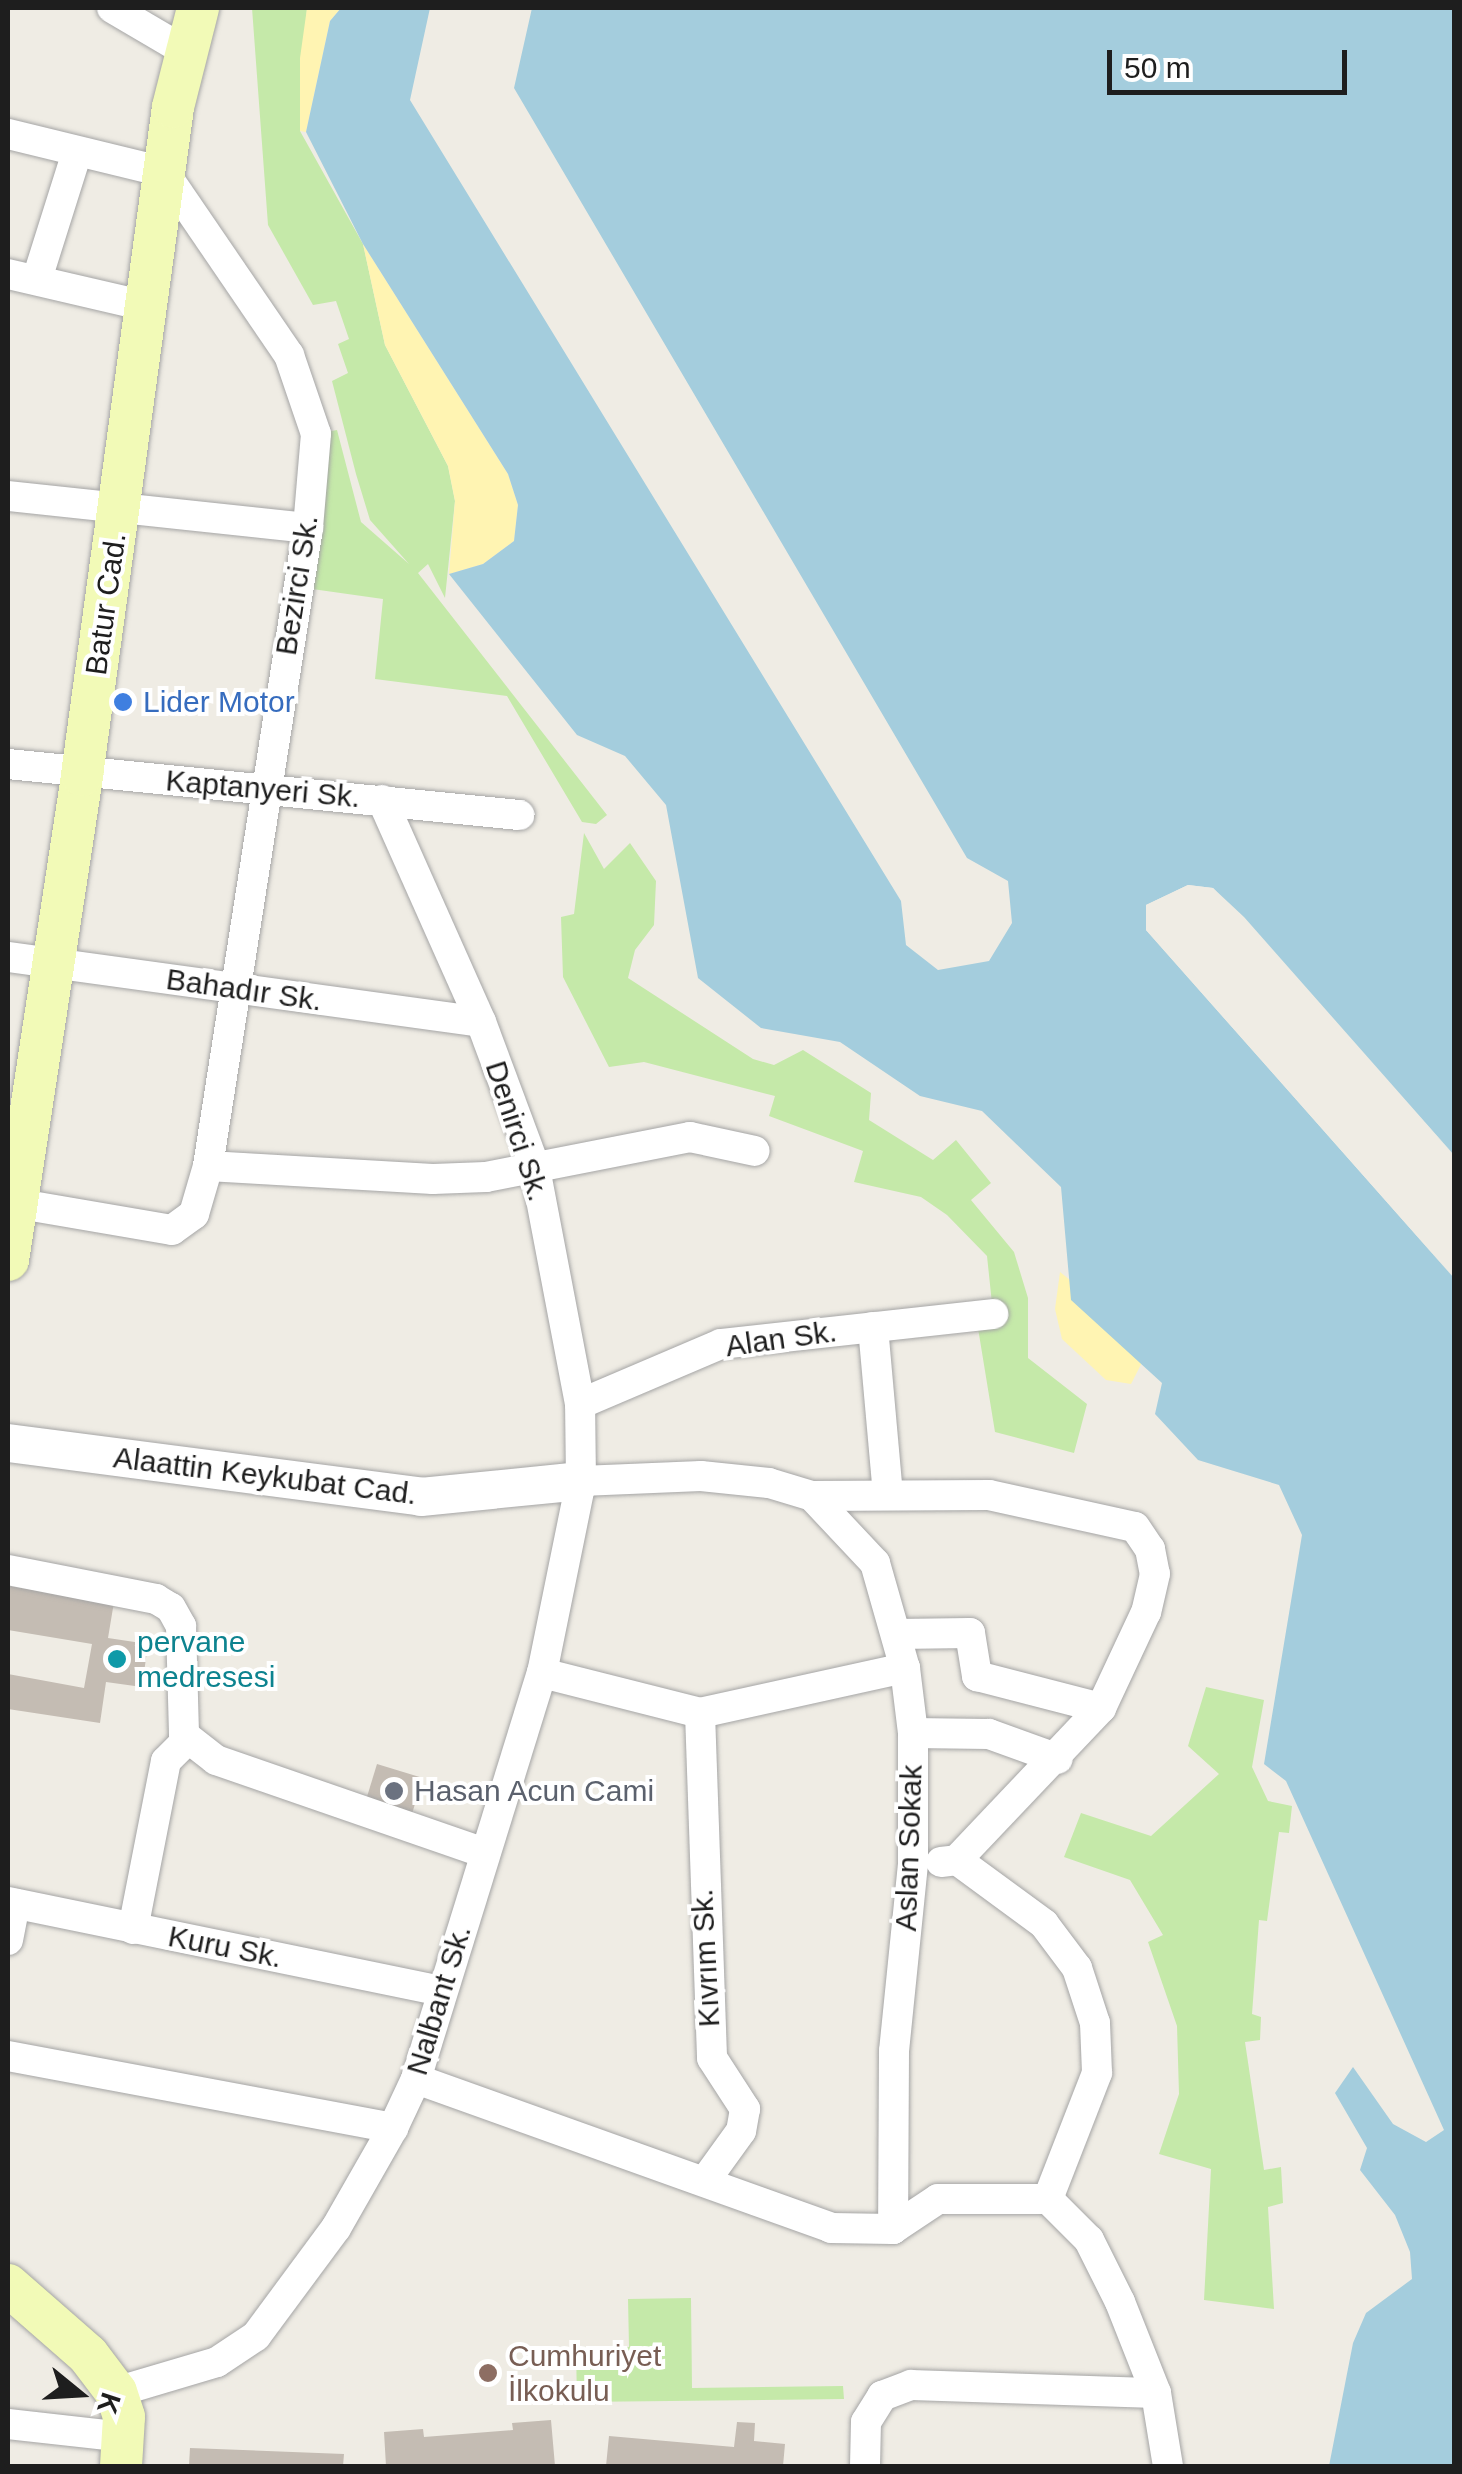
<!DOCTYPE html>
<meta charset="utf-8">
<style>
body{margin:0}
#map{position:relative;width:1462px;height:2474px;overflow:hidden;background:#efece4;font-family:Helvetica,sans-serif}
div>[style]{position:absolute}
.grass>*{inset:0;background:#c5e9a9}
.sand>*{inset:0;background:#fff4b2}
.water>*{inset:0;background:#a4cddd}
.pier>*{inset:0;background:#efece4}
.building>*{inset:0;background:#c4bcb3;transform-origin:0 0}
.roads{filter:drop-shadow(0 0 2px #a5a5a5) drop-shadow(0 0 2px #a5a5a5)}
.minor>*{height:30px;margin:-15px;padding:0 15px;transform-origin:15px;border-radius:15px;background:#fff}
.tertiary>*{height:38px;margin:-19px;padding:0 19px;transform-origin:19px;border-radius:19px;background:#fff}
.secondary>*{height:42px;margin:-21px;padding:0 21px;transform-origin:21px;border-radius:21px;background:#f2fab7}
.dots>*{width:28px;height:28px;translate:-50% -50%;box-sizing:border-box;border:5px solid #fff;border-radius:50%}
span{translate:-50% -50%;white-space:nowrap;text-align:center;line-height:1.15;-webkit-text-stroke:8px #fff;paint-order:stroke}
.street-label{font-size:30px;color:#1e1e1e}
.shop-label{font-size:30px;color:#366cbe}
.left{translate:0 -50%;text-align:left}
.culture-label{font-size:30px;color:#0d838f}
.worship-label{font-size:30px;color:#5b616d}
.education-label{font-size:30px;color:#785e54}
.frame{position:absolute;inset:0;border:10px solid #1e1e1e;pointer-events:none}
.north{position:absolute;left:30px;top:2344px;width:100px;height:100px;-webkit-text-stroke:8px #fff;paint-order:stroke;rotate:108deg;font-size:28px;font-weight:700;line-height:40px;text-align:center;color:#1e1e1e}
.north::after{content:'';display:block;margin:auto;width:35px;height:45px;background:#1e1e1e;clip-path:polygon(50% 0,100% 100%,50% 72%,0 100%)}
.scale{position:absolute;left:1107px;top:50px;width:240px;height:45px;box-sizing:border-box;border:5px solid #1e1e1e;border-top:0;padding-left:12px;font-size:30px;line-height:35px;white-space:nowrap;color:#1e1e1e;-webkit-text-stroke:8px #fff;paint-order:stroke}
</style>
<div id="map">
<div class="grass">
<div style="clip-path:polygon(252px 8px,307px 8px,300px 131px,363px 244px,385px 345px,448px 466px,455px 501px,445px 598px,428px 564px,418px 573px,607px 815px,596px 824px,582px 822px,507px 696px,375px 679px,383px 599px,298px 587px,316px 434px,337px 430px,361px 522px,409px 564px,370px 520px,356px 474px,332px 381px,348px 373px,338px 344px,349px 339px,336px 301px,313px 305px,268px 225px)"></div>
<div style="clip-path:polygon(584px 833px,604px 869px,630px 843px,656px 881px,654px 925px,635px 950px,628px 978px,753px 1059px,774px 1065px,803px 1050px,871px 1093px,869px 1120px,933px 1160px,956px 1140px,991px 1183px,971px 1200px,1014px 1252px,1028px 1298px,1028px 1358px,1087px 1404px,1074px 1453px,995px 1432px,976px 1316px,993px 1313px,987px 1256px,947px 1215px,921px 1197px,854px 1182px,863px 1151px,769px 1116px,775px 1096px,644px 1062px,609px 1067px,563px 977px,561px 917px,574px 914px)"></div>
<div style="clip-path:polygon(1206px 1687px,1264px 1700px,1252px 1767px,1268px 1801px,1292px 1806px,1289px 1833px,1279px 1832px,1267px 1921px,1259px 1920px,1252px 2014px,1261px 2017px,1260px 2040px,1245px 2042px,1264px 2170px,1281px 2167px,1283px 2203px,1268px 2207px,1274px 2309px,1204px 2300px,1211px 2169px,1159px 2154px,1179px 2094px,1177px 2026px,1148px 1942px,1163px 1935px,1130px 1880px,1064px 1857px,1081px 1813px,1151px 1836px,1219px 1774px,1188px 1746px)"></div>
<div style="clip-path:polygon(691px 2298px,692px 2388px,843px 2386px,844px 2399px,577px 2402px,576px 2348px,629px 2347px,628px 2299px)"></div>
</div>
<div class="sand">
<div style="clip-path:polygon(307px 8px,341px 8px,330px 21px,306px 132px,300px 131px,300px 58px)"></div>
<div style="clip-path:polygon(363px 244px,508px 474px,518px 505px,514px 541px,483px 564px,449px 574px,455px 501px,448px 466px,385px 345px)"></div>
<div style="clip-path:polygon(1060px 1272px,1151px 1345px,1131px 1384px,1106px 1380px,1062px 1339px,1055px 1309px)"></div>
</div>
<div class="water">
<div style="clip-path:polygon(341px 8px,430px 8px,410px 100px,901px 901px,906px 945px,938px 970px,989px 961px,1012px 923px,1008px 881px,967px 858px,514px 88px,532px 8px,1454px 8px,1454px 1155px,1213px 888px,1188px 885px,1146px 905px,1146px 930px,1454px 1278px,1454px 2466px,1329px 2466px,1353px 2343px,1366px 2313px,1412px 2279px,1410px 2252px,1395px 2215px,1360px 2170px,1367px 2148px,1335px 2093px,1353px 2067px,1393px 2124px,1426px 2142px,1444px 2130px,1286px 1781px,1264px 1764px,1302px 1535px,1279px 1485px,1198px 1460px,1155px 1414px,1162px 1383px,1071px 1300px,1061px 1187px,982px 1111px,920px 1096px,840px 1042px,761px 1028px,698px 978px,666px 805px,625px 756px,577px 735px,449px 574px,483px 564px,514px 541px,518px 505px,508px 474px,363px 244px,306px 132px,330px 21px)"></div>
</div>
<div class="pier">
<div style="clip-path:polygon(1188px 885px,1213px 888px,1244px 917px,1454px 1155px,1210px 892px,1167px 896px,1151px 908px,1151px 928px,1454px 1278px,1146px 930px,1146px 905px)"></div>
</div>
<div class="building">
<div style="clip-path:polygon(8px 1586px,114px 1602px,108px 1638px,148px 1644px,142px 1687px,106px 1682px,100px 1723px,8px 1709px,8px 1674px,84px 1688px,92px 1644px,8px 1630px)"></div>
<div style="left:377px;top:1764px;width:48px;height:41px;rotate:17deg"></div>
<div style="clip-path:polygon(551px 2420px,555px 2466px,386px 2466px,384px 2432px,423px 2429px,424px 2437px,513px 2430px,512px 2423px)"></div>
<div style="clip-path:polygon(737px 2422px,755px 2423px,754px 2441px,785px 2444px,783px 2466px,606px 2466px,609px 2436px,734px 2447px)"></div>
<div style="clip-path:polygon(190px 2448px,344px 2454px,343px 2466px,189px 2466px)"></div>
</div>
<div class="roads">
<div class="minor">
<div style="left:112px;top:8px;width:87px;rotate:30.4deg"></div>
<div style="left:8px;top:134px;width:161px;rotate:13.7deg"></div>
<div style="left:164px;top:172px;width:222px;rotate:55.7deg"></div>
<div style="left:289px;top:355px;width:83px;rotate:71.1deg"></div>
<div style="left:316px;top:434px;width:94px;rotate:94.9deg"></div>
<div style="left:308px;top:528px;width:646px;rotate:98.91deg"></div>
<div style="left:208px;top:1166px;width:50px;rotate:106.3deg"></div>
<div style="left:194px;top:1214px;width:27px;rotate:144deg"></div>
<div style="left:172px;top:1230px;width:166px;rotate:-170.3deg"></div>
<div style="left:8px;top:274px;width:142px;rotate:13.1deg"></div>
<div style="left:37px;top:279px;width:133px;rotate:-72.5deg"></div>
<div style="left:8px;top:496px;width:302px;rotate:6.1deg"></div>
<div style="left:8px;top:764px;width:514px;rotate:5.7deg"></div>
<div style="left:8px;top:957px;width:477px;rotate:7.8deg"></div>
<div style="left:208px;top:1166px;width:225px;rotate:3.3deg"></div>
<div style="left:433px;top:1179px;width:53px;rotate:-2.2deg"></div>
<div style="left:486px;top:1177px;width:208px;rotate:-11.1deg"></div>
<div style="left:690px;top:1137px;width:66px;rotate:12.2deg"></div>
<div style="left:873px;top:1327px;width:168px;rotate:84.9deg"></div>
<div style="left:580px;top:1404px;width:153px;rotate:-23.1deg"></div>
<div style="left:721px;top:1344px;width:274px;rotate:-6.3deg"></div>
<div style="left:581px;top:1481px;width:120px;rotate:-2.4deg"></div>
<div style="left:701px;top:1476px;width:68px;rotate:5.9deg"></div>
<div style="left:769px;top:1483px;width:45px;rotate:16.8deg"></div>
<div style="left:812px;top:1496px;width:177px;rotate:-0.3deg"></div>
<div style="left:989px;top:1495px;width:149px;rotate:12.4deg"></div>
<div style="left:1135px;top:1527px;width:27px;rotate:56deg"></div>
<div style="left:1150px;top:1549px;width:25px;rotate:79deg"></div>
<div style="left:1155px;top:1574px;width:39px;rotate:103deg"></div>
<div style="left:1146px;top:1612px;width:106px;rotate:115.1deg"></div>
<div style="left:1101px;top:1708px;width:209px;rotate:133.5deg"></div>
<div style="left:812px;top:1496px;width:92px;rotate:46.8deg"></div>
<div style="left:875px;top:1563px;width:109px;rotate:74.1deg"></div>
<div style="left:905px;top:1668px;width:65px;rotate:83deg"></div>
<div style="left:913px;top:1733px;width:131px;rotate:90deg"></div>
<div style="left:913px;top:1864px;width:188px;rotate:95.8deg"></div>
<div style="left:894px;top:2051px;width:178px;rotate:90.3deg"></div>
<div style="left:8px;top:1570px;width:151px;rotate:11.1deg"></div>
<div style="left:156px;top:1599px;width:17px;rotate:31deg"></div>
<div style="left:171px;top:1608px;width:21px;rotate:61deg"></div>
<div style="left:181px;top:1626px;width:109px;rotate:88.4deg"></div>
<div style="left:184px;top:1735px;width:41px;rotate:38deg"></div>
<div style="left:216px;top:1760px;width:285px;rotate:19.1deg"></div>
<div style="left:897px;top:1634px;width:73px;rotate:-0.8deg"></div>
<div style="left:970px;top:1633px;width:44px;rotate:80.8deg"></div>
<div style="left:977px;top:1676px;width:128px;rotate:14.5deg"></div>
<div style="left:542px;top:1673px;width:163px;rotate:14.2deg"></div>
<div style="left:700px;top:1713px;width:345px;rotate:88deg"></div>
<div style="left:712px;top:2058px;width:61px;rotate:57.1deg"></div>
<div style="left:745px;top:2109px;width:22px;rotate:100deg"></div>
<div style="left:741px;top:2131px;width:62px;rotate:125.8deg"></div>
<div style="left:700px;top:1713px;width:210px;rotate:-12.4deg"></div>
<div style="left:913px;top:1733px;width:76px;rotate:0.8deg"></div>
<div style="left:989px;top:1734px;width:73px;rotate:19.9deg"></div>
<div style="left:941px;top:1862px;width:16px;rotate:-7deg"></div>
<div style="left:957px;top:1860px;width:108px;rotate:36.3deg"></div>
<div style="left:1044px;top:1924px;width:55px;rotate:53.1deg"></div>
<div style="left:1077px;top:1968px;width:58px;rotate:71.9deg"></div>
<div style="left:1095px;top:2023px;width:50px;rotate:87.7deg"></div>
<div style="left:1097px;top:2073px;width:135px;rotate:111.3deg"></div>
<div style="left:8px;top:1902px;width:443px;rotate:11.6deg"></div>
<div style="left:133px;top:1929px;width:171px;rotate:-78.9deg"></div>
<div style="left:166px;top:1761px;width:31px;rotate:-45deg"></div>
<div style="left:8px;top:1940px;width:37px;rotate:-79deg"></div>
<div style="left:8px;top:2056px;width:392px;rotate:10.6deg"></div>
<div style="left:416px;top:2079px;width:441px;rotate:19.7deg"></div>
<div style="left:831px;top:2228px;width:62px;rotate:0.9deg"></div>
<div style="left:893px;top:2229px;width:54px;rotate:-33.7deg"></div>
<div style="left:938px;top:2199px;width:110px"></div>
<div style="left:1048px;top:2199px;width:58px;rotate:45deg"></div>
<div style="left:1089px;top:2240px;width:69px;rotate:63.4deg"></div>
<div style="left:1120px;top:2302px;width:98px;rotate:68.4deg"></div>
<div style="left:1156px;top:2393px;width:74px;rotate:80.7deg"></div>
<div style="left:116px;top:2392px;width:105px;rotate:-16.5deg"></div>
<div style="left:217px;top:2362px;width:47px;rotate:-33.7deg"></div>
<div style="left:256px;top:2336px;width:134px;rotate:-53.5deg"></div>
<div style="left:336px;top:2228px;width:115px;rotate:-60.3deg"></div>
<div style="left:393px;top:2128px;width:54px;rotate:-64.9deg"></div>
<div style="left:416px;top:2079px;width:425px;rotate:-72.8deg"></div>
<div style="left:542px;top:1673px;width:196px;rotate:-78.5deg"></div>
<div style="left:581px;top:1481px;width:77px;rotate:-90.7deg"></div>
<div style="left:580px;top:1404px;width:241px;rotate:-100.8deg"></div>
<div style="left:535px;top:1167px;width:155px;rotate:-110.4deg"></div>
<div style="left:481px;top:1022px;width:243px;rotate:-114deg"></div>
<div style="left:8px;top:2424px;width:116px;rotate:6.4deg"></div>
<div style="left:865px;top:2466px;width:44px;rotate:-88.7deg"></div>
<div style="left:866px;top:2422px;width:31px;rotate:-58deg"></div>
<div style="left:882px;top:2396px;width:31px;rotate:-21deg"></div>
<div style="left:911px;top:2385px;width:245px;rotate:1.9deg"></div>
</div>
<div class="tertiary">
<div style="left:8px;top:1443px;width:417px;rotate:7.4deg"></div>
<div style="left:421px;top:1497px;width:161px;rotate:-5.7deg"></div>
</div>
<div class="secondary">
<div style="left:8px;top:1260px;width:491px;rotate:-81.3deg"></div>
<div style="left:82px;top:775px;width:674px;rotate:-82.24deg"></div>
<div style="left:173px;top:107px;width:102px;rotate:-75.8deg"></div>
<div style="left:8px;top:2285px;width:106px;rotate:41.2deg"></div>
<div style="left:88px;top:2355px;width:46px;rotate:52.9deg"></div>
<div style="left:116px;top:2392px;width:26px;rotate:72deg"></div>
<div style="left:124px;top:2417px;width:49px;rotate:93.5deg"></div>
</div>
</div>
<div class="dots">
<div style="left:123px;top:702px;background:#3f7fe0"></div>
<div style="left:117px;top:1659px;background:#0f9aa8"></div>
<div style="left:394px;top:1791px;background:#6b7280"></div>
<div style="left:488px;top:2373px;background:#8d6e63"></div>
</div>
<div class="street-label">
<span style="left:297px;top:585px;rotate:-81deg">Bezirci Sk.</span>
<span style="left:106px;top:604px;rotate:-82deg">Batur Cad.</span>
<span style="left:263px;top:789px;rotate:5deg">Kaptanyeri Sk.</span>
<span style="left:244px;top:990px;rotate:8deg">Bahadır Sk.</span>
<span style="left:517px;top:1131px;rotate:72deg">Denirci Sk.</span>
<span style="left:781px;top:1339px;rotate:-8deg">Alan Sk.</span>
<span style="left:265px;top:1476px;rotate:7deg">Alaattin Keykubat Cad.</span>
<span style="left:909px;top:1848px;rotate:-88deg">Aslan Sokak</span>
<span style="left:225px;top:1947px;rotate:11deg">Kuru Sk.</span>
<span style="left:706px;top:1958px;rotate:-93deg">Kıvrım Sk.</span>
<span style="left:439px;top:2000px;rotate:-73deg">Nalbant Sk.</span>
</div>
<div class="shop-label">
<span class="left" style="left:143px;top:702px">Lider Motor</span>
</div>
<div class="culture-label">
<span class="left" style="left:137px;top:1659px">pervane<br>medresesi</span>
</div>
<div class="worship-label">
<span class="left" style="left:414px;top:1791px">Hasan Acun Cami</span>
</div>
<div class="education-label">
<span class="left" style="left:508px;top:2373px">Cumhuriyet<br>İlkokulu</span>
</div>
<div class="frame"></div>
<div class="north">K</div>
<div class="scale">50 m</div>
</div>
